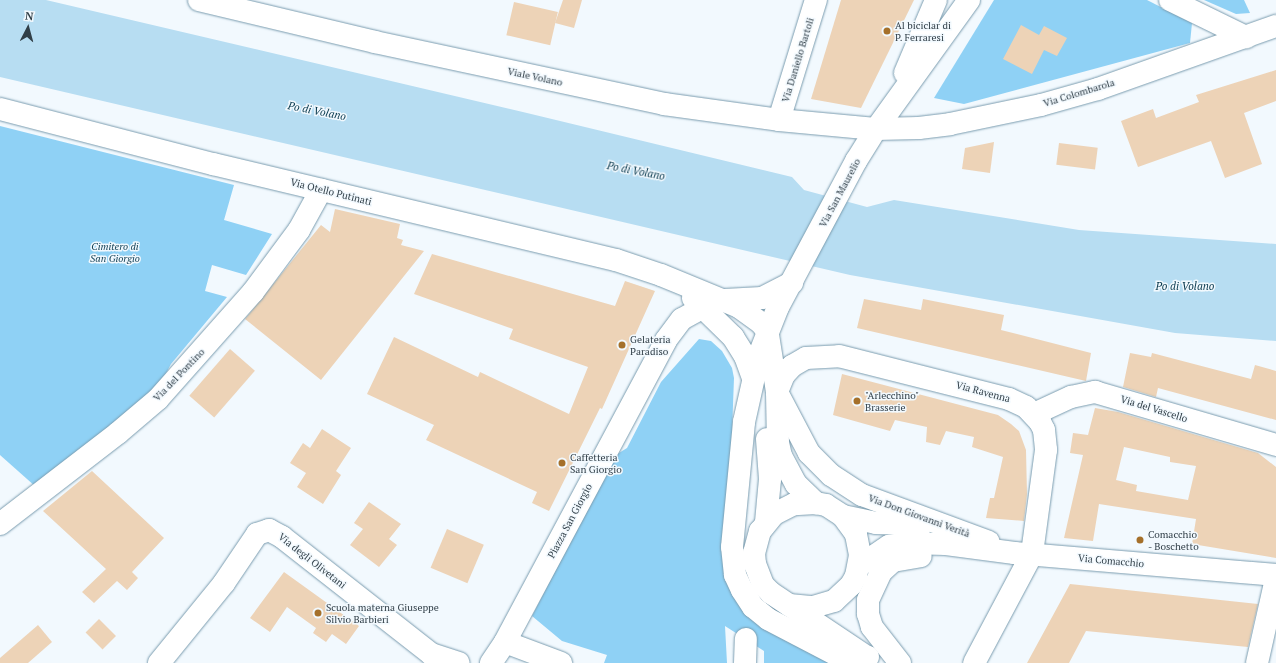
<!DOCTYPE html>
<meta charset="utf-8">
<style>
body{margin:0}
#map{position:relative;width:1276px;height:663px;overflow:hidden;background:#f2f9fe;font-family:"PT Serif",serif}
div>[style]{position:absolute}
.green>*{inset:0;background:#8fd1f5}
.water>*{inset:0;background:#b7ddf2}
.building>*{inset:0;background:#edd3b7;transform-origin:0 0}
.roads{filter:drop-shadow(0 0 1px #7a9caf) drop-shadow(0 0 1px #7a9caf)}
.street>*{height:22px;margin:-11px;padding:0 11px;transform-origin:11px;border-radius:11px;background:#fff}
.secondary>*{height:22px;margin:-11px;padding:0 11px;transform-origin:11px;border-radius:11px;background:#fff}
.dots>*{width:11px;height:11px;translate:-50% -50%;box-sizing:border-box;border:2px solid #f2f9fe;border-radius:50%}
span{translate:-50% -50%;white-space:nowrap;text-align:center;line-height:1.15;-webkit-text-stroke:3px #f2f9fe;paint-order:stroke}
.poi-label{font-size:10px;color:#313f48}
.left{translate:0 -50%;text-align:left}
.street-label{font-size:10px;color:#313f48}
.park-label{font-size:10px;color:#144257;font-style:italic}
.water-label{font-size:11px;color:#07384d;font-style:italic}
.north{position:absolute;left:8px;top:8px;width:40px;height:40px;-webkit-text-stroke:3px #f2f9fe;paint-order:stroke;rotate:6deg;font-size:11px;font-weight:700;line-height:16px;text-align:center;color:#313f48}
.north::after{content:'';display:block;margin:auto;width:14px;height:18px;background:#313f48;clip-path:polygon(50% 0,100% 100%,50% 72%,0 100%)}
</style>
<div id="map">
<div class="green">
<div style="clip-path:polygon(994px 0,1147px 0,1192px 23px,1190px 43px,964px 104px,934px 98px)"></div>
<div style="clip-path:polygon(1204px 0,1244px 0,1250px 13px,1236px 14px)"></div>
<div style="clip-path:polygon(0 126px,234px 185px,224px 220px,272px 234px,246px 275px,212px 265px,205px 291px,227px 297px,171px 364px,161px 383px,36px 487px,0 455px)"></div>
<div style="clip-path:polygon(699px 339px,711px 341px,722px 351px,732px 368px,734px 378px,728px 540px,732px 582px,841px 663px,764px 663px,764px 651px,725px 626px,727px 663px,604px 663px,607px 655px,562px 641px,532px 616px,614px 456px,627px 448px,661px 382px)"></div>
</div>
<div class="water">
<div style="clip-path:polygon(0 0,46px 0,527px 113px,792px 177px,804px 190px,867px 207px,894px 200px,1079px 230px,1276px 244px,1276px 341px,1175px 333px,850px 275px,0 77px)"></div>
</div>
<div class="building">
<div style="clip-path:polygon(563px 0,582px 0,574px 28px,555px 23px)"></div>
<div style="clip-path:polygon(841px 0,914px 0,861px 108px,811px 99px)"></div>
<div style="left:514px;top:2px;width:45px;height:34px;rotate:13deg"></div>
<div style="clip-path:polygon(1021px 25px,1039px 35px,1044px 26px,1067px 38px,1057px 56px,1044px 50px,1032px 74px,1003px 59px)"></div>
<div style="clip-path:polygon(1276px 70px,1276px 101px,1244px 113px,1262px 164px,1225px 178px,1211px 141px,1138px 167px,1121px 121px,1153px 109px,1156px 118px,1199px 102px,1196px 95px)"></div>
<div style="clip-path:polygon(994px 142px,990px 173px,962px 169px,965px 148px)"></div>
<div style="left:1059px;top:143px;width:39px;height:22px;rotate:7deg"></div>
<div style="clip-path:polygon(335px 209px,400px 224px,397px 238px,403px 240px,401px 245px,424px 251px,321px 380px,245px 319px,321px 225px,330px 232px)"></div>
<div style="clip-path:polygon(432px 254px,615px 306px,625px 281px,655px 291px,602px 409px,600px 408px,549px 511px,532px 503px,537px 492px,426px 440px,434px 425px,367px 394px,394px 337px,478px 377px,480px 372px,569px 414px,588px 367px,509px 339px,513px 329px,414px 294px)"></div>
<div style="clip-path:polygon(864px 299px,921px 310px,923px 299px,1004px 315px,1001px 330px,1091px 353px,1086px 381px,857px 328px)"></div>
<div style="left:230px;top:349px;width:33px;height:62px;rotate:41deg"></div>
<div style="clip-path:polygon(1130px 353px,1151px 357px,1152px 353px,1251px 379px,1255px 365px,1276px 371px,1276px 420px,1158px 388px,1156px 397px,1123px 387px)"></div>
<div style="clip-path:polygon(842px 374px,998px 415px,1011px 424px,1019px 431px,1026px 450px,1027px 494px,1024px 521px,986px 518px,990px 498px,994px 498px,1003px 457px,972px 447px,974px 437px,946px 431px,940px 445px,926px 442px,927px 427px,895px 420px,890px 431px,833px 415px)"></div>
<div style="clip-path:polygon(evenodd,1095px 408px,1118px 412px,1258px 453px,1276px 467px,1276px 558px,1192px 544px,1196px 519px,1099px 504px,1093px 541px,1064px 538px,1083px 455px,1070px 453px,1073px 433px,1088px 435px,1095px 408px,1124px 447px,1170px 457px,1170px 462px,1196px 466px,1188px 500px,1136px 491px,1137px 485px,1116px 480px,1124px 447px)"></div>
<div style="clip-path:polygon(322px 429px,351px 448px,336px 471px,341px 475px,323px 504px,297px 487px,306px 473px,290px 463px,303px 443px,310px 448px)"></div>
<div style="clip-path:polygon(92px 471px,164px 538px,132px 572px,138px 578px,127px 590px,117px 581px,94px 603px,82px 592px,106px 569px,43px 511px)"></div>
<div style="clip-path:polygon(369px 502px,401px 524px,389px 539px,397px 545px,379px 567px,350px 545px,363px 529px,354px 523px)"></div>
<div style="left:447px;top:529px;width:40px;height:42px;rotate:23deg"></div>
<div style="clip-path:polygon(284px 572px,359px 626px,346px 644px,332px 634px,326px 642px,313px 633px,316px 628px,287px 607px,270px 632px,250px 618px)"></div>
<div style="clip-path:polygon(1070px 584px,1258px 604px,1248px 647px,1086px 631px,1069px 663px,1027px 663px)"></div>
<div style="left:99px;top:619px;width:24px;height:19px;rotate:45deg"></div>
<div style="clip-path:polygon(38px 625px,52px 642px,28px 663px,0 663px,0 658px)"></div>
</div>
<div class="roads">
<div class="street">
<div style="left:1170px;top:0;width:85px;rotate:26deg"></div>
<div style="left:905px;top:73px;width:79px;rotate:-67deg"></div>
<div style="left:0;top:109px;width:220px;rotate:14.5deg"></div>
<div style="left:213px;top:164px;width:414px;rotate:13.4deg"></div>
<div style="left:616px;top:260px;width:47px;rotate:18.4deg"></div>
<div style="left:661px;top:275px;width:84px;rotate:22.3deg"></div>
<div style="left:739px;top:307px;width:27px;rotate:36deg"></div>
<div style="left:761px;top:323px;width:10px;rotate:53deg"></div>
<div style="left:779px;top:120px;width:126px;rotate:-72.9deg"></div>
<div style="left:876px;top:129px;width:159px;rotate:-54.2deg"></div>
<div style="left:693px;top:298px;width:56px;rotate:44.3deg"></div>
<div style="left:733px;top:337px;width:22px;rotate:58deg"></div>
<div style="left:745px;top:356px;width:23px;rotate:70deg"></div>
<div style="left:725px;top:300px;width:37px;rotate:-3deg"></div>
<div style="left:762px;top:298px;width:34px;rotate:-27deg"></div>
<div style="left:777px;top:392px;width:18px;rotate:-68deg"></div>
<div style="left:784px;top:375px;width:12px;rotate:-48deg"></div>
<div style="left:792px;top:366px;width:16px;rotate:-30deg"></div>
<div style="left:806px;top:358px;width:33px;rotate:-3deg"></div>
<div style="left:839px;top:356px;width:175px;rotate:14.2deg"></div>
<div style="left:1009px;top:399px;width:19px;rotate:25deg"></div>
<div style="left:1026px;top:407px;width:21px;rotate:47deg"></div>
<div style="left:1040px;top:422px;width:9px;rotate:63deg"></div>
<div style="left:1044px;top:430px;width:20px;rotate:84deg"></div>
<div style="left:1046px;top:450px;width:105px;rotate:97.7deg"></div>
<div style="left:1032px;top:554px;width:123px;rotate:118deg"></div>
<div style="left:1034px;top:414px;width:41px;rotate:-24.7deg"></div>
<div style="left:1071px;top:397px;width:25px;rotate:-12deg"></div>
<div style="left:1095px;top:392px;width:189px;rotate:16.3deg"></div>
<div style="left:0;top:524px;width:149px;rotate:-37.6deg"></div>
<div style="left:118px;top:433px;width:52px;rotate:-40.4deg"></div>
<div style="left:158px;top:399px;width:143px;rotate:-48.4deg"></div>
<div style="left:253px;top:292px;width:77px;rotate:-53.4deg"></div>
<div style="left:299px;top:230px;width:46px;rotate:-61.2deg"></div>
<div style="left:505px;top:642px;width:60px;rotate:20.6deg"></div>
<div style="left:159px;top:663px;width:103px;rotate:-50.9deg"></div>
<div style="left:224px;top:583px;width:59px;rotate:-56deg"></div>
<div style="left:257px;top:534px;width:13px;rotate:-18deg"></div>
<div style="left:269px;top:530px;width:15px;rotate:28deg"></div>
<div style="left:282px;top:537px;width:189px;rotate:38.1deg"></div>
<div style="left:431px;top:654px;width:29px;rotate:18deg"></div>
<div style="left:491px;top:663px;width:25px;rotate:-56deg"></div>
<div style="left:505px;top:642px;width:342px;rotate:-61.9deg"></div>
<div style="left:666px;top:340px;width:26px;rotate:-53deg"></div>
<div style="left:682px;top:319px;width:25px;rotate:-29deg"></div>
<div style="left:745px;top:663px;width:24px;rotate:-88deg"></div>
<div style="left:1257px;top:663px;width:86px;rotate:-77.3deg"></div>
</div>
<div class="secondary">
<div style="left:199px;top:0;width:181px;rotate:13.4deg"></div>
<div style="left:375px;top:42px;width:296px;rotate:12.1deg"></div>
<div style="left:664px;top:104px;width:116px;rotate:7.9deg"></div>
<div style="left:779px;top:120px;width:97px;rotate:5.3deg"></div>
<div style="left:876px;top:129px;width:43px;rotate:-1.3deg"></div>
<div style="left:919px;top:128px;width:31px;rotate:-7deg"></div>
<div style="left:950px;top:124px;width:93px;rotate:-11.8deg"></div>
<div style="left:1041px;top:105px;width:59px;rotate:-15.7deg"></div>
<div style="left:1098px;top:89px;width:189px;rotate:-19.5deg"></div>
<div style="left:768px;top:335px;width:58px;rotate:81deg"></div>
<div style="left:777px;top:392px;width:51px;rotate:88.9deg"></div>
<div style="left:778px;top:443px;width:13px;rotate:77deg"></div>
<div style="left:781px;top:456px;width:32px;rotate:62deg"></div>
<div style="left:796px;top:484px;width:28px;rotate:44deg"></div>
<div style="left:777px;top:392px;width:69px;rotate:62.3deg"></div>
<div style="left:809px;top:453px;width:31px;rotate:45deg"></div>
<div style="left:831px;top:475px;width:37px;rotate:33deg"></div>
<div style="left:862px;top:495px;width:135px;rotate:20.3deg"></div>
<div style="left:843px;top:516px;width:34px;rotate:12deg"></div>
<div style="left:876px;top:523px;width:28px;rotate:2deg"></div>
<div style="left:904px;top:524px;width:16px;rotate:14deg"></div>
<div style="left:766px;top:522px;width:43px;rotate:-84.7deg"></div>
<div style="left:770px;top:479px;width:40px;rotate:-94.3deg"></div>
<div style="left:859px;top:566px;width:36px;rotate:-34deg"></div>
<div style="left:889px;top:546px;width:17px;rotate:-10deg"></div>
<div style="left:906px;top:543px;width:40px;rotate:1.4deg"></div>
<div style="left:946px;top:544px;width:69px;rotate:7.5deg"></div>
<div style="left:1014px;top:553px;width:263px;rotate:4.8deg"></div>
<div style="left:789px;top:605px;width:24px;rotate:5deg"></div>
<div style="left:813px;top:607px;width:22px;rotate:-16deg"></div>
<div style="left:834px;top:601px;width:23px;rotate:-43deg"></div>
<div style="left:851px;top:585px;width:10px;rotate:-61deg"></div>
<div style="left:856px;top:576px;width:21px;rotate:-79deg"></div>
<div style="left:860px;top:555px;width:21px;rotate:-101deg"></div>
<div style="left:856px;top:534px;width:22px;rotate:-126deg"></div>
<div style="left:843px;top:516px;width:20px;rotate:-147deg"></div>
<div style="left:826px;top:505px;width:10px;rotate:-169deg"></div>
<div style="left:816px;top:503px;width:22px;rotate:177deg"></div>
<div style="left:794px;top:504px;width:22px;rotate:153deg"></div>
<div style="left:774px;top:514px;width:22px;rotate:129deg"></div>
<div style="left:760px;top:531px;width:23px;rotate:105deg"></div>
<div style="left:754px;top:553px;width:11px;rotate:85deg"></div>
<div style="left:755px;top:564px;width:22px;rotate:69deg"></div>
<div style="left:763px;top:585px;width:11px;rotate:45deg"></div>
<div style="left:771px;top:593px;width:115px;rotate:33.7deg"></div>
<div style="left:868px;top:657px;width:35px;rotate:-173deg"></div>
<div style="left:833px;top:653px;width:73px;rotate:-152.4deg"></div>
<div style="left:768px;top:619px;width:19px;rotate:-141deg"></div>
<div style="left:753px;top:607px;width:20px;rotate:-123deg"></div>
<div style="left:742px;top:590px;width:17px;rotate:-115deg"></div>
<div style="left:735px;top:575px;width:28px;rotate:-96deg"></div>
<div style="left:732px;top:547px;width:126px;rotate:-84.5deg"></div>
<div style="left:744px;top:422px;width:69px;rotate:-77.4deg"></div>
<div style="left:759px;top:355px;width:52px;rotate:-68.4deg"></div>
<div style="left:778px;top:307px;width:166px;rotate:-61.9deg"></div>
<div style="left:856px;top:161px;width:38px;rotate:-58deg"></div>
<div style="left:900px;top:663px;width:46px;rotate:-127.9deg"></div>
<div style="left:872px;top:627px;width:14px;rotate:-107deg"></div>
<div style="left:868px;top:614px;width:14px;rotate:-90deg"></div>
<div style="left:868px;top:600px;width:31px;rotate:-65deg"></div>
<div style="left:881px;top:572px;width:16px;rotate:-43deg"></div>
<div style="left:893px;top:561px;width:28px;rotate:-10deg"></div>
</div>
</div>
<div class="dots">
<div style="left:887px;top:31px;background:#a5702a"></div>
<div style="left:622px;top:345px;background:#a5702a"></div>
<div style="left:857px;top:401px;background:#a5702a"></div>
<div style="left:562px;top:463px;background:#a5702a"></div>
<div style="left:1140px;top:540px;background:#a5702a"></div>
<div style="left:318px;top:613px;background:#a5702a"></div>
</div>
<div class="poi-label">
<span class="left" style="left:895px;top:31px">Al biciclar di<br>P. Ferraresi</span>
<span class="left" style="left:630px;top:345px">Gelateria<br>Paradiso</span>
<span class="left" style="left:865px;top:401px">"Arlecchino"<br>Brasserie</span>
<span class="left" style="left:570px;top:463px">Caffetteria<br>San Giorgio</span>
<span class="left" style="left:1148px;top:540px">Comacchio<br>- Boschetto</span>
<span class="left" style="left:326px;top:613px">Scuola materna Giuseppe<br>Silvio Barbieri</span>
</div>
<div class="street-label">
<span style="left:798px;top:60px;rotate:-73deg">Via Daniello Bartoli</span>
<span style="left:535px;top:77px;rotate:12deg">Viale Volano</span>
<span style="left:1079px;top:93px;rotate:-17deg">Via Colombarola</span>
<span style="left:331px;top:192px;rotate:14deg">Via Otello Putinati</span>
<span style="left:840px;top:193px;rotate:-62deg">Via San Maurelio</span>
<span style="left:179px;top:375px;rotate:-46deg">Via del Pontino</span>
<span style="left:983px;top:392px;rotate:15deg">Via Ravenna</span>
<span style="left:1154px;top:409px;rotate:17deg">Via del Vascello</span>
<span style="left:919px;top:516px;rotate:20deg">Via Don Giovanni Verità</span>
<span style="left:570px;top:521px;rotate:-62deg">Piazza San Giorgio</span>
<span style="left:312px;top:561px;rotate:38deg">Via degli Olivetani</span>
<span style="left:1111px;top:561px;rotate:5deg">Via Comacchio</span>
</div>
<div class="park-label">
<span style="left:115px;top:252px">Cimitero di<br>San Giorgio</span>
</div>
<div class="water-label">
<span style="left:317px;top:111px;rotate:11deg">Po di Volano</span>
<span style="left:636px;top:171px;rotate:11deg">Po di Volano</span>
<span style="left:1185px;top:286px">Po di Volano</span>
</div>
<div class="north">N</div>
</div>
